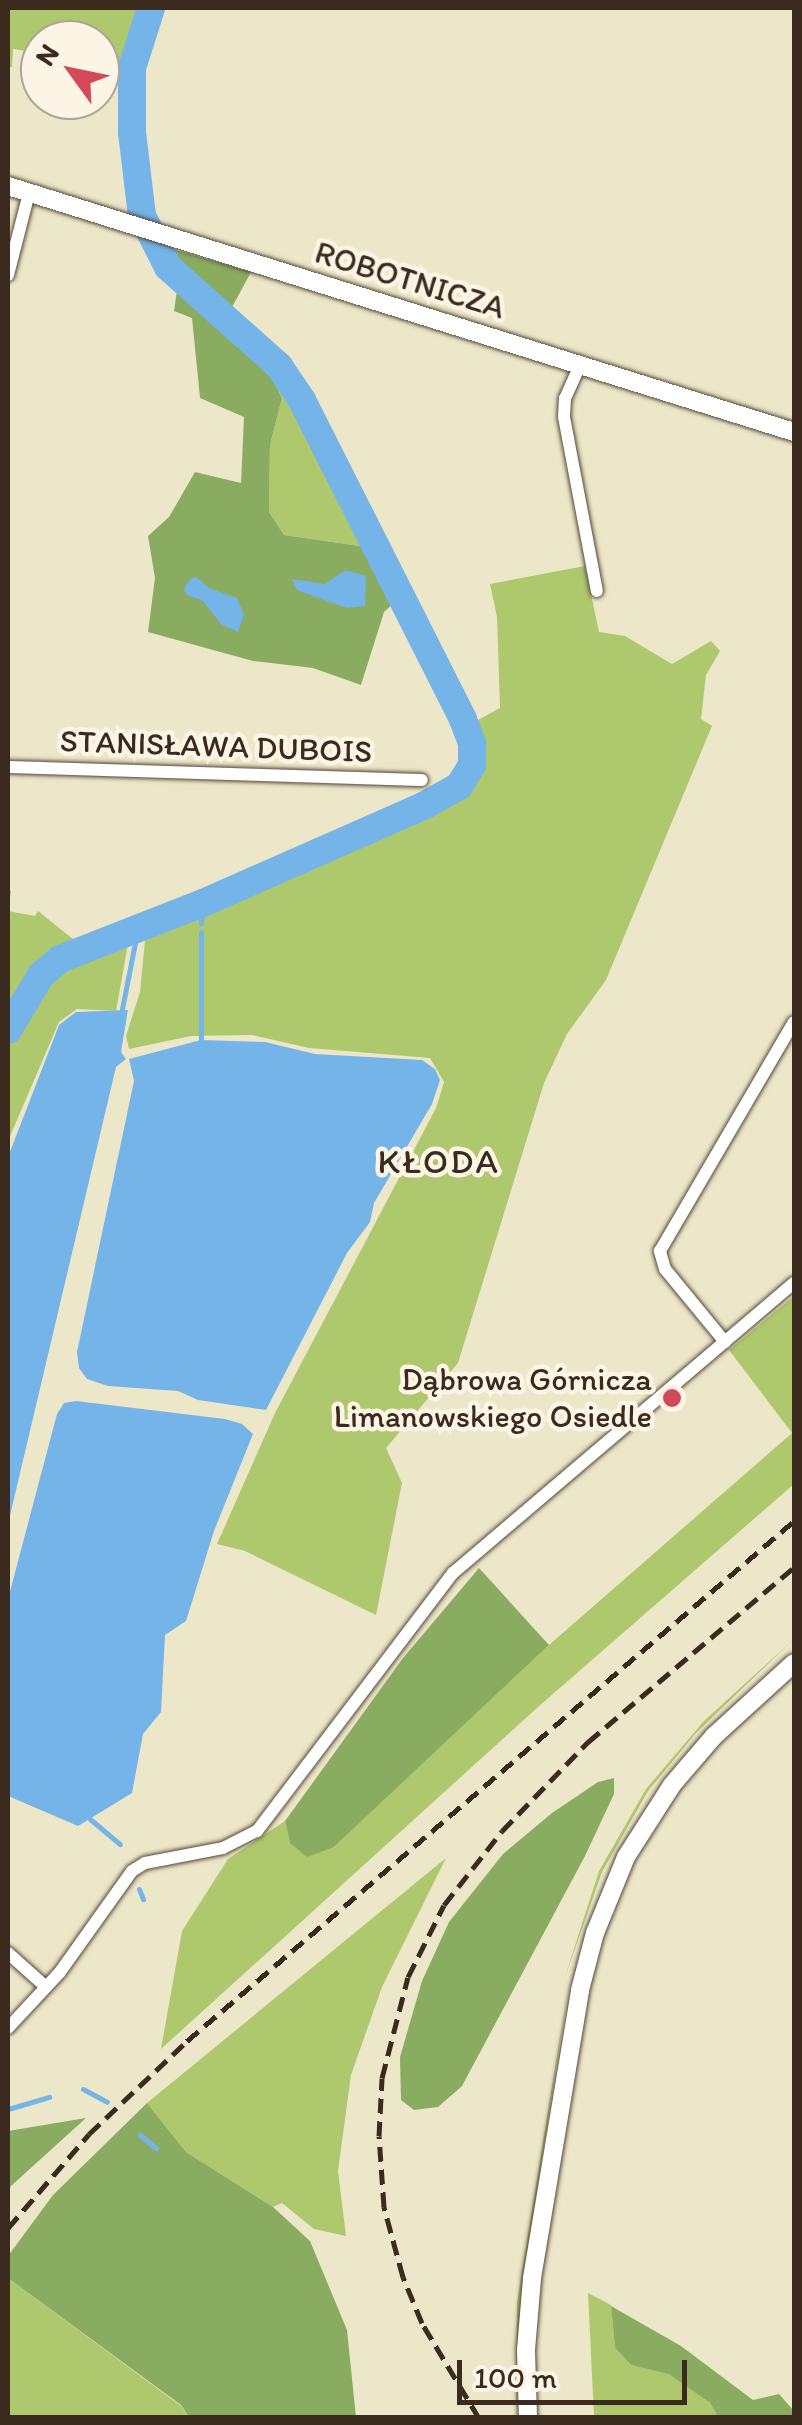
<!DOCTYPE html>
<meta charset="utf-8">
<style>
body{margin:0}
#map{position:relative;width:802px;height:2425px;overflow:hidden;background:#ede7c9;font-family:Itim,sans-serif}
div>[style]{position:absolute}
.green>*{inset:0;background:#aec86e}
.forest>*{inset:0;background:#8aac61}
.water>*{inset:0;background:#75b4e8}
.stream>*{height:5px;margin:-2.5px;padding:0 2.5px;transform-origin:2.5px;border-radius:2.5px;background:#75b4e8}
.river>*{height:28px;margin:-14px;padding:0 14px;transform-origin:14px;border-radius:14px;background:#75b4e8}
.roads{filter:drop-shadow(0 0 2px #564638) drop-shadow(0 0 2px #564638)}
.street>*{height:12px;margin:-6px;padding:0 6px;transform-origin:6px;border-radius:6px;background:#fff}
.secondary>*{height:18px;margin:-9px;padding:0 9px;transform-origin:9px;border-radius:9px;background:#fff}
.rail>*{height:5px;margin-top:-2.5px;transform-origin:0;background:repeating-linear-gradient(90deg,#3b2a1e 0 15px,transparent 0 23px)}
.dots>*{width:28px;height:28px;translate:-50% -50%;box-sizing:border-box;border:5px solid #fcf5e5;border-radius:50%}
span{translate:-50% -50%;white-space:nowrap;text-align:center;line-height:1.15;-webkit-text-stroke:9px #fcf5e5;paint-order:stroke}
.street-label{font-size:32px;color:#3b2a1e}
.poi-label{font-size:32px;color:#3b2a1e}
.right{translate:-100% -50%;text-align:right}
.neighbourhood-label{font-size:35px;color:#3b2a1e;letter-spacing:2.5px}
.frame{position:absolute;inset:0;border:10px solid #3b2a1e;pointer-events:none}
.north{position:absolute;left:20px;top:20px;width:100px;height:100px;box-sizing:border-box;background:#fcf5e5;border:2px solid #afa495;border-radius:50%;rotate:303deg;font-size:28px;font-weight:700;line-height:40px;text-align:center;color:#3b2a1e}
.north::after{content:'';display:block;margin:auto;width:35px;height:45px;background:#d1495b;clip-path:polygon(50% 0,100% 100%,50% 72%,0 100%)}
.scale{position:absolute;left:457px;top:2360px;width:230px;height:45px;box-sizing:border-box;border:5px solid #3b2a1e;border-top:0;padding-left:12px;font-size:30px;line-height:35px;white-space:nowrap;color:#3b2a1e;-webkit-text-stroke:8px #fcf5e5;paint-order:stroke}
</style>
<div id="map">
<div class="green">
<div style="clip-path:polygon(8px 8px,138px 8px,122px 69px,100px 65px,100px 40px,40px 40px,40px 53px,13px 49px,12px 67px,8px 67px)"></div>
<div style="clip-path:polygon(265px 363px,285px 388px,367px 547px,284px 535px,269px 512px,270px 445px,282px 398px)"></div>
<div style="clip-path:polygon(585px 566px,599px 632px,625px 636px,672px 664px,711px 641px,720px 651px,706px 675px,701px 719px,712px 726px,606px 980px,567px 1034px,544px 1083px,458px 1363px,386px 1448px,402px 1483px,376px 1615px,245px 1551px,217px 1544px,275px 1413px,436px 1108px,444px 1082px,430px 1058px,309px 1048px,252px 1035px,191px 1036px,129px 1049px,126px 1036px,140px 992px,146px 930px,367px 841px,456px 796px,479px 760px,474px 731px,478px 720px,500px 708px,497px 617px,490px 584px)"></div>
<div style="clip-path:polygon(8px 890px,11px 891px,8px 911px,35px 916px,38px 911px,78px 943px,36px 969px,8px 1019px)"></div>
<div style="clip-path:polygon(112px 943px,128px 944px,116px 1011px,77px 1009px,59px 1022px,8px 1141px,8px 1040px,47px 977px,75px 957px)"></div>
<div style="clip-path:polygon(794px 1296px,794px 1484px,538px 1707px,161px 2049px,182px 1931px,228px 1859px,285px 1821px,290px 1843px,334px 1847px,549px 1645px,792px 1433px,729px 1350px)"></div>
<div style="clip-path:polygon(794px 1639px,696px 1733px,648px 1791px,602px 1872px,564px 1980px,599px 1871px,646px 1789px,704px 1721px)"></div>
<div style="clip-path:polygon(446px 1858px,382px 1987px,351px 2075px,338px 2171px,346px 2236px,314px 2229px,282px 2203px,273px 2207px,186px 2152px,147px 2103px)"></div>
<div style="clip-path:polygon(567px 1994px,522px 2290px,516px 2418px,517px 2303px)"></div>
<div style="clip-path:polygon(8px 2278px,181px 2406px,189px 2417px,8px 2417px)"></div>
<div style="clip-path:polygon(588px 2293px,611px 2305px,615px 2348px,631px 2365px,669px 2373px,710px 2403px,718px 2417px,594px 2417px)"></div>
</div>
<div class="forest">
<div style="clip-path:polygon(144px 241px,251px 272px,224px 322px,265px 363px,282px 398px,270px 445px,269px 512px,284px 535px,367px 547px,393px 604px,384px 612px,361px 685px,313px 668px,253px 661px,148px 632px,155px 578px,148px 536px,169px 517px,195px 472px,241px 483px,244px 417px,200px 398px,192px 318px,174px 311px,177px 290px)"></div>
<div style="clip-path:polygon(479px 1568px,549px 1645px,334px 1847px,307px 1857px,290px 1843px,285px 1821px,403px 1658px)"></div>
<div style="clip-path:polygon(614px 1778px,614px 1794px,585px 1856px,462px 2086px,438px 2107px,414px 2110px,401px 2100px,400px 2057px,422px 1981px,449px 1922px,503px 1854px,552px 1813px,598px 1782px)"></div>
<div style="clip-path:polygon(147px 2103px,186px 2152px,273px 2207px,310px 2241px,347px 2330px,356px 2417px,189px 2417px,181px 2405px,8px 2278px,8px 2256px,53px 2195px)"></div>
<div style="clip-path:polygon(86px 2118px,11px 2186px,8px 2191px,8px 2131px)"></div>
<div style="clip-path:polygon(611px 2306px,681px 2346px,753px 2400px,779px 2394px,794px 2411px,794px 2417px,718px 2417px,710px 2403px,669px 2374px,631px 2365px,615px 2348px)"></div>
</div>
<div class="water">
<div style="clip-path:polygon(345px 570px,366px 576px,365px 606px,347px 608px,307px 594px,297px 590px,292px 579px,325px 584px)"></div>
<div style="clip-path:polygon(196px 577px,209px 588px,237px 598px,244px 615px,238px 632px,221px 624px,203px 601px,187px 595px,184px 589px,190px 579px)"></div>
<div style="clip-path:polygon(128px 1010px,121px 1052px,126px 1059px,116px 1067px,8px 1524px,8px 1157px,59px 1025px,76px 1012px)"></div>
<div style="clip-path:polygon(201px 1040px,265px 1042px,315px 1054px,422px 1060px,435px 1069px,440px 1080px,432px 1104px,374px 1203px,370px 1222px,347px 1253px,266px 1410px,198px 1400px,178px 1391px,108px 1386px,87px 1379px,79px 1368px,77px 1352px,134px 1081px,129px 1059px)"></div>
<div style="clip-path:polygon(76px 1401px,225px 1419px,242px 1424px,253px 1434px,214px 1531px,186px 1621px,165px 1635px,161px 1712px,143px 1734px,132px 1793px,78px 1826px,8px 1796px,8px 1599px,57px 1414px,64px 1403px)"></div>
</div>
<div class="stream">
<div style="left:201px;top:923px;width:20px;rotate:-84deg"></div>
<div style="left:201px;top:932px;width:108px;rotate:90deg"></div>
<div style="left:121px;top:1014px;width:89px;rotate:-78.9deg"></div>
<div style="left:90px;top:1819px;width:39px;rotate:40deg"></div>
<div style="left:139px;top:1889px;width:11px;rotate:68deg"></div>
<div style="left:83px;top:2089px;width:27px;rotate:28deg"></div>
<div style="left:8px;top:2109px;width:43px;rotate:-16.3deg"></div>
<div style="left:140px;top:2135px;width:21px;rotate:39deg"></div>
</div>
<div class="river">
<div style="left:8px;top:1030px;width:64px;rotate:-59deg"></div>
<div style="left:41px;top:975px;width:25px;rotate:-40deg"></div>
<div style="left:60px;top:959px;width:154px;rotate:-21.4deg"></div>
<div style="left:203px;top:903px;width:243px;rotate:-23.8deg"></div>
<div style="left:425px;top:805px;width:39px;rotate:-29deg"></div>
<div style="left:459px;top:786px;width:25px;rotate:-58deg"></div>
<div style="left:472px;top:765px;width:22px;rotate:-90deg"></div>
<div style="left:472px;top:743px;width:26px;rotate:-111deg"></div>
<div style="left:463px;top:719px;width:357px;rotate:-116.8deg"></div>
<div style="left:302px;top:400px;width:41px;rotate:-124.1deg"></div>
<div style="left:279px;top:366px;width:149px;rotate:-138.3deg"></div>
<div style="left:168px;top:267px;width:57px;rotate:-117deg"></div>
<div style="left:142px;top:216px;width:85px;rotate:-96.8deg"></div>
<div style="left:132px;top:132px;width:64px;rotate:-90deg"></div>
<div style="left:132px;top:68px;width:63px;rotate:-72.4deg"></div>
</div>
<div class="roads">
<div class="street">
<div style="left:8px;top:275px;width:85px;rotate:-75.6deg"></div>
<div style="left:580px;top:365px;width:36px;rotate:114deg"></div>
<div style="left:565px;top:398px;width:19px;rotate:93deg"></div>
<div style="left:564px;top:417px;width:177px;rotate:79.3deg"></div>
<div style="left:8px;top:767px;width:414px;rotate:1.8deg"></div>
<div style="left:725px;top:1342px;width:94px;rotate:-129.4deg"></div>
<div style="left:665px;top:1269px;width:19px;rotate:-106deg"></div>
<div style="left:660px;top:1251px;width:265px;rotate:-59.7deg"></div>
<div style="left:8px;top:1953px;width:51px;rotate:41.8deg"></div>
<div style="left:8px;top:2028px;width:76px;rotate:-47.1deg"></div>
<div style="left:60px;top:1972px;width:124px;rotate:-54.5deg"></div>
<div style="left:132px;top:1871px;width:15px;rotate:-32deg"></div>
<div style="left:145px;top:1863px;width:79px;rotate:-10.9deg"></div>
<div style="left:223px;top:1848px;width:38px;rotate:-27deg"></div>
<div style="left:257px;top:1831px;width:324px;rotate:-52.8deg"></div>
<div style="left:453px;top:1573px;width:448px;rotate:-40.4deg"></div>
</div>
<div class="secondary">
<div style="left:8px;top:186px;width:824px;rotate:17.38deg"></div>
<div style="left:528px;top:2418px;width:68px;rotate:-91.7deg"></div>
<div style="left:526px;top:2350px;width:72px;rotate:-85.2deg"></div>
<div style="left:532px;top:2278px;width:292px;rotate:-80.5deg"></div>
<div style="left:580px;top:1990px;width:59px;rotate:-75.3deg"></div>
<div style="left:595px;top:1933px;width:82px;rotate:-67.8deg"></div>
<div style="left:626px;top:1857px;width:85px;rotate:-57.4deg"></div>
<div style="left:672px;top:1785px;width:65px;rotate:-49.4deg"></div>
<div style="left:714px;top:1736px;width:108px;rotate:-42.4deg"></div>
</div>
</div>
<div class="rail">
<div style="left:8px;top:2228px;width:124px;rotate:-49.2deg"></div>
<div style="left:89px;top:2134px;width:135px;rotate:-43.5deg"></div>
<div style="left:187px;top:2041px;width:799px;rotate:-40.59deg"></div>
<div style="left:479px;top:2418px;width:111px;rotate:-121deg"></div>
<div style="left:422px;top:2323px;width:50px;rotate:-112.4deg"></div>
<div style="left:403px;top:2277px;width:73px;rotate:-105.2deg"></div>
<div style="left:384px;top:2207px;width:71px;rotate:-94deg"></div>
<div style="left:379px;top:2136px;width:58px;rotate:-87deg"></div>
<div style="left:382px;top:2078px;width:104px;rotate:-75.6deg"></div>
<div style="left:408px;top:1977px;width:80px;rotate:-63.4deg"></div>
<div style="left:444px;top:1905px;width:94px;rotate:-51.9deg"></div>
<div style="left:502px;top:1831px;width:124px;rotate:-46deg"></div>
<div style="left:588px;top:1742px;width:270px;rotate:-40.3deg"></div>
</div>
<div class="dots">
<div style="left:672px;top:1398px;background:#d1495b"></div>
</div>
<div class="street-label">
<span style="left:410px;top:280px;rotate:17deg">ROBOTNICZA</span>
<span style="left:216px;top:746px;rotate:2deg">STANISŁAWA DUBOIS</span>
</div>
<div class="poi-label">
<span class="right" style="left:652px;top:1398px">Dąbrowa Górnicza<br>Limanowskiego Osiedle</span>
</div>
<div class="neighbourhood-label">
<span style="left:439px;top:1161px">KŁODA</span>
</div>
<div class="frame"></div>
<div class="north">N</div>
<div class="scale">100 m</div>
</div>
